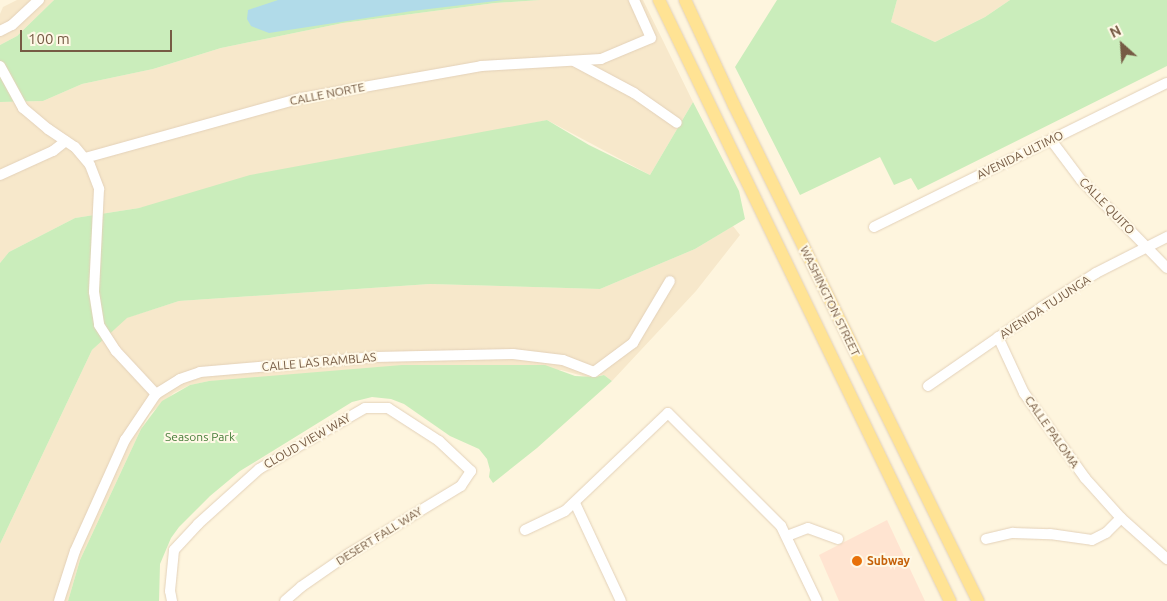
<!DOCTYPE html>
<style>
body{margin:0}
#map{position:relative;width:1167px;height:601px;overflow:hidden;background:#fef5de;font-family:Ubuntu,sans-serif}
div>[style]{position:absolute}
.residential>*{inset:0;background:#f7e8cb}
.commercial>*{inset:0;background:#ffe4d1}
.green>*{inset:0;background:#caedbb}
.water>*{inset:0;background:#b1dbe9}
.roads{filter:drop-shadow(0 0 1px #e3d1b9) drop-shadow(0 0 1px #e3d1b9)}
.minor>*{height:10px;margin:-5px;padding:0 5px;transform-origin:5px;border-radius:5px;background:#fff}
.major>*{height:12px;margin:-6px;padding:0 6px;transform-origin:6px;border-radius:6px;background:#ffe394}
.dots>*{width:14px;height:14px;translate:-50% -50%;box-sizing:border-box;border:2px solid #fff8e6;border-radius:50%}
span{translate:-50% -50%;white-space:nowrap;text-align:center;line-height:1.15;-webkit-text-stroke:4px #fff8e6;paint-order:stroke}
.street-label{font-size:12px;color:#765b44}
.park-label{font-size:12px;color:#477d3a}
.food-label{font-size:12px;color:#c56008;font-weight:700}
.left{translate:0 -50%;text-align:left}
.north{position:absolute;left:1097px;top:20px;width:50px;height:50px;-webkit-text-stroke:4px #fff8e6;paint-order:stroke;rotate:334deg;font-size:14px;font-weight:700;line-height:20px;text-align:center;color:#765b44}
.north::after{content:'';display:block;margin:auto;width:18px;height:22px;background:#765b44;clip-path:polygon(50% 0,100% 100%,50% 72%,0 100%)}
.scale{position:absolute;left:20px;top:30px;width:152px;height:22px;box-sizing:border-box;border:2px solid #765b44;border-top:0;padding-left:6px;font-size:15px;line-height:18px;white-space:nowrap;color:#765b44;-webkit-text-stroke:4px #fff8e6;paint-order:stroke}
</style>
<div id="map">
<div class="residential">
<div style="clip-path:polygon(17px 0,54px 0,17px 36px,0 45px,0 14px,3px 7px)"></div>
<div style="clip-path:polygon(540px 0,643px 0,693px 102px,650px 175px,547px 120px,139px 208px,75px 218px,9px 252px,0 263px,0 102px,43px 101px,82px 84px,153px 69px,221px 48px,343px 23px,495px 3px)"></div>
<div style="clip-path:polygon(897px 0,1010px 0,985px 17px,935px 42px,891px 22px)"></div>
<div style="clip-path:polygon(733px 226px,740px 235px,696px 291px,612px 381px,604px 375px,587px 377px,561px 370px,209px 381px,190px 385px,174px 393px,150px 414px,141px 429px,80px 560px,68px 601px,0 601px,0 544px,92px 350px,126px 318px,179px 301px,430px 284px,600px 289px,695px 249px)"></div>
</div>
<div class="commercial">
<div style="clip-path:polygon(887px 520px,925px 601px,839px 601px,819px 555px)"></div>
</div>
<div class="green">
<div style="clip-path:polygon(54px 0,540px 0,495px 3px,343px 23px,221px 48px,153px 69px,82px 84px,43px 101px,0 102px,0 45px,17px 36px)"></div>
<div style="clip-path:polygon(777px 0,897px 0,891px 22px,935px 42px,985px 17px,1010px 0,1167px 0,1167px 66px,918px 190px,911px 178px,894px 185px,880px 157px,800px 195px,735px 67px)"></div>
<div style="clip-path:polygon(693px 102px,739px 191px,745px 219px,695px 249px,600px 289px,430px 284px,179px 301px,127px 318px,92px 350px,0 544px,0 263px,9px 252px,75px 218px,139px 208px,250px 175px,547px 120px,589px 145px,650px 175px)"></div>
<div style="clip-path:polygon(402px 365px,545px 365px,575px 376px,595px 377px,604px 375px,612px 381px,537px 448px,493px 483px,489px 477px,490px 470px,487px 459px,479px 449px,450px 436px,404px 404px,391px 399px,372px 397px,352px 402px,240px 471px,210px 496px,179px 527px,171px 538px,160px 564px,159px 601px,68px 601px,80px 560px,141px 429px,162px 401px,190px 385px,209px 381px)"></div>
</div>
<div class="water">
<div style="clip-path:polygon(278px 0,504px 0,412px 11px,269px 33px,251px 26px,247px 19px,248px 10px)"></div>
</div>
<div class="roads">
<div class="minor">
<div style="left:0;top:31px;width:13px;rotate:-27deg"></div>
<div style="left:12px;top:25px;width:37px;rotate:-43deg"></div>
<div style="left:574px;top:61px;width:68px;rotate:28.1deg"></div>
<div style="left:634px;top:93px;width:52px;rotate:34.9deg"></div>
<div style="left:0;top:66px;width:48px;rotate:61.3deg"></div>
<div style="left:23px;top:108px;width:33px;rotate:40deg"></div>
<div style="left:48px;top:129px;width:32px;rotate:34deg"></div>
<div style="left:75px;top:147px;width:23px;rotate:50deg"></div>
<div style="left:90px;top:165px;width:26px;rotate:69deg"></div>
<div style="left:99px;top:189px;width:103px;rotate:92.8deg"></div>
<div style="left:94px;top:292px;width:33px;rotate:81deg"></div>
<div style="left:99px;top:325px;width:31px;rotate:57deg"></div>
<div style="left:116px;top:351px;width:59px;rotate:47.1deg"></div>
<div style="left:1051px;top:140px;width:50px;rotate:53.1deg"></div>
<div style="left:1081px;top:180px;width:123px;rotate:45.7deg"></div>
<div style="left:85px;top:158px;width:225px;rotate:-15.5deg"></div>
<div style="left:302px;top:98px;width:182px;rotate:-10.1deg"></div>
<div style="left:481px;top:66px;width:120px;rotate:-3.3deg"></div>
<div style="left:601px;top:59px;width:54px;rotate:-22.8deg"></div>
<div style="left:651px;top:38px;width:42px;rotate:-114.1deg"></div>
<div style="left:0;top:175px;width:58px;rotate:-24.4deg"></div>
<div style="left:53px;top:151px;width:16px;rotate:-38deg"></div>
<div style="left:874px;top:227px;width:326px;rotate:-26.2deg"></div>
<div style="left:998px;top:337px;width:62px;rotate:65.1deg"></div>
<div style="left:1024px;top:393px;width:105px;rotate:54.3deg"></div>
<div style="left:1085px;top:478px;width:54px;rotate:48deg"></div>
<div style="left:1121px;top:518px;width:62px;rotate:41.7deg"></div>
<div style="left:928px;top:386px;width:139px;rotate:-34.7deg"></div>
<div style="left:1042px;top:307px;width:64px;rotate:-32.2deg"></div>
<div style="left:1096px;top:273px;width:80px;rotate:-26.9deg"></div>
<div style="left:575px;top:503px;width:108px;rotate:64.9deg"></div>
<div style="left:525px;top:530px;width:44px;rotate:-25.4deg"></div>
<div style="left:565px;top:511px;width:142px;rotate:-43.6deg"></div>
<div style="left:668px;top:413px;width:160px;rotate:45deg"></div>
<div style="left:781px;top:526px;width:83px;rotate:64.4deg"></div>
<div style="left:787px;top:536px;width:22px;rotate:-21deg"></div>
<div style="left:808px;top:528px;width:32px;rotate:20deg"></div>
<div style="left:986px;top:539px;width:28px;rotate:-13deg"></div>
<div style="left:1013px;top:533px;width:37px;rotate:2deg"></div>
<div style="left:1050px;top:534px;width:42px;rotate:8.1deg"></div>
<div style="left:1092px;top:540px;width:16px;rotate:-27deg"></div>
<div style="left:1106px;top:533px;width:21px;rotate:-45deg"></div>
<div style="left:59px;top:601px;width:52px;rotate:-72.3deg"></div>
<div style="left:75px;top:551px;width:122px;rotate:-65.8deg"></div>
<div style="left:125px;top:440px;width:55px;rotate:-56deg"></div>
<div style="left:156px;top:394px;width:28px;rotate:-32deg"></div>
<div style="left:180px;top:379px;width:21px;rotate:-19deg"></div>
<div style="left:200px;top:372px;width:176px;rotate:-4.9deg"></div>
<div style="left:375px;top:357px;width:138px;rotate:-1.2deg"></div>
<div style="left:513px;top:354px;width:50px;rotate:6.8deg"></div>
<div style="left:563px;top:360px;width:33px;rotate:21deg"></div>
<div style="left:594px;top:372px;width:49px;rotate:-36.6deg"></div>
<div style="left:633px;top:343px;width:72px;rotate:-59.2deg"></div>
<div style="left:172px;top:601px;width:10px;rotate:-101deg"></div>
<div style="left:170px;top:591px;width:41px;rotate:-84.4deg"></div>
<div style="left:174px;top:550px;width:35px;rotate:-47deg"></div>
<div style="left:198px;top:524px;width:82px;rotate:-42deg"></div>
<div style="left:259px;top:469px;width:122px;rotate:-29.9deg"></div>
<div style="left:365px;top:408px;width:23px"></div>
<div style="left:388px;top:408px;width:61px;rotate:32.9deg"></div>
<div style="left:439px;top:441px;width:44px;rotate:43.2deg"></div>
<div style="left:471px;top:471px;width:18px;rotate:124deg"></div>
<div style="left:461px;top:486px;width:133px;rotate:148.8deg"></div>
<div style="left:347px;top:555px;width:56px;rotate:145.2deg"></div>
<div style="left:301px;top:587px;width:21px;rotate:139deg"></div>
</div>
<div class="major">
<div style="left:659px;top:0;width:668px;rotate:64.16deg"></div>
<div style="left:685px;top:0;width:116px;rotate:65deg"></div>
<div style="left:734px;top:105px;width:553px;rotate:63.81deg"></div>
</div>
</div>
<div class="dots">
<div style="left:857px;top:561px;background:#e8710a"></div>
</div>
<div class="street-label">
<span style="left:327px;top:94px;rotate:-11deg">CALLE NORTE</span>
<span style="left:1020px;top:155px;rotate:-26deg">AVENIDA ULTIMO</span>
<span style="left:1107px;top:206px;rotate:46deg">CALLE QUITO</span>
<span style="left:830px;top:301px;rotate:64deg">WASHINGTON STREET</span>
<span style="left:1045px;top:307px;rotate:-33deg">AVENIDA TUJUNGA</span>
<span style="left:319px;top:362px;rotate:-5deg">CALLE LAS RAMBLAS</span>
<span style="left:1052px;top:432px;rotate:55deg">CALLE PALOMA</span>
<span style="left:307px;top:441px;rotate:-30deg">CLOUD VIEW WAY</span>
<span style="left:379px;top:536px;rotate:-32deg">DESERT FALL WAY</span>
</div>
<div class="park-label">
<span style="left:200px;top:437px">Seasons Park</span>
</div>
<div class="food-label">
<span class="left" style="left:867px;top:561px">Subway</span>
</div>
<div class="north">N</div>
<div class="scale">100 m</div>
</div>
